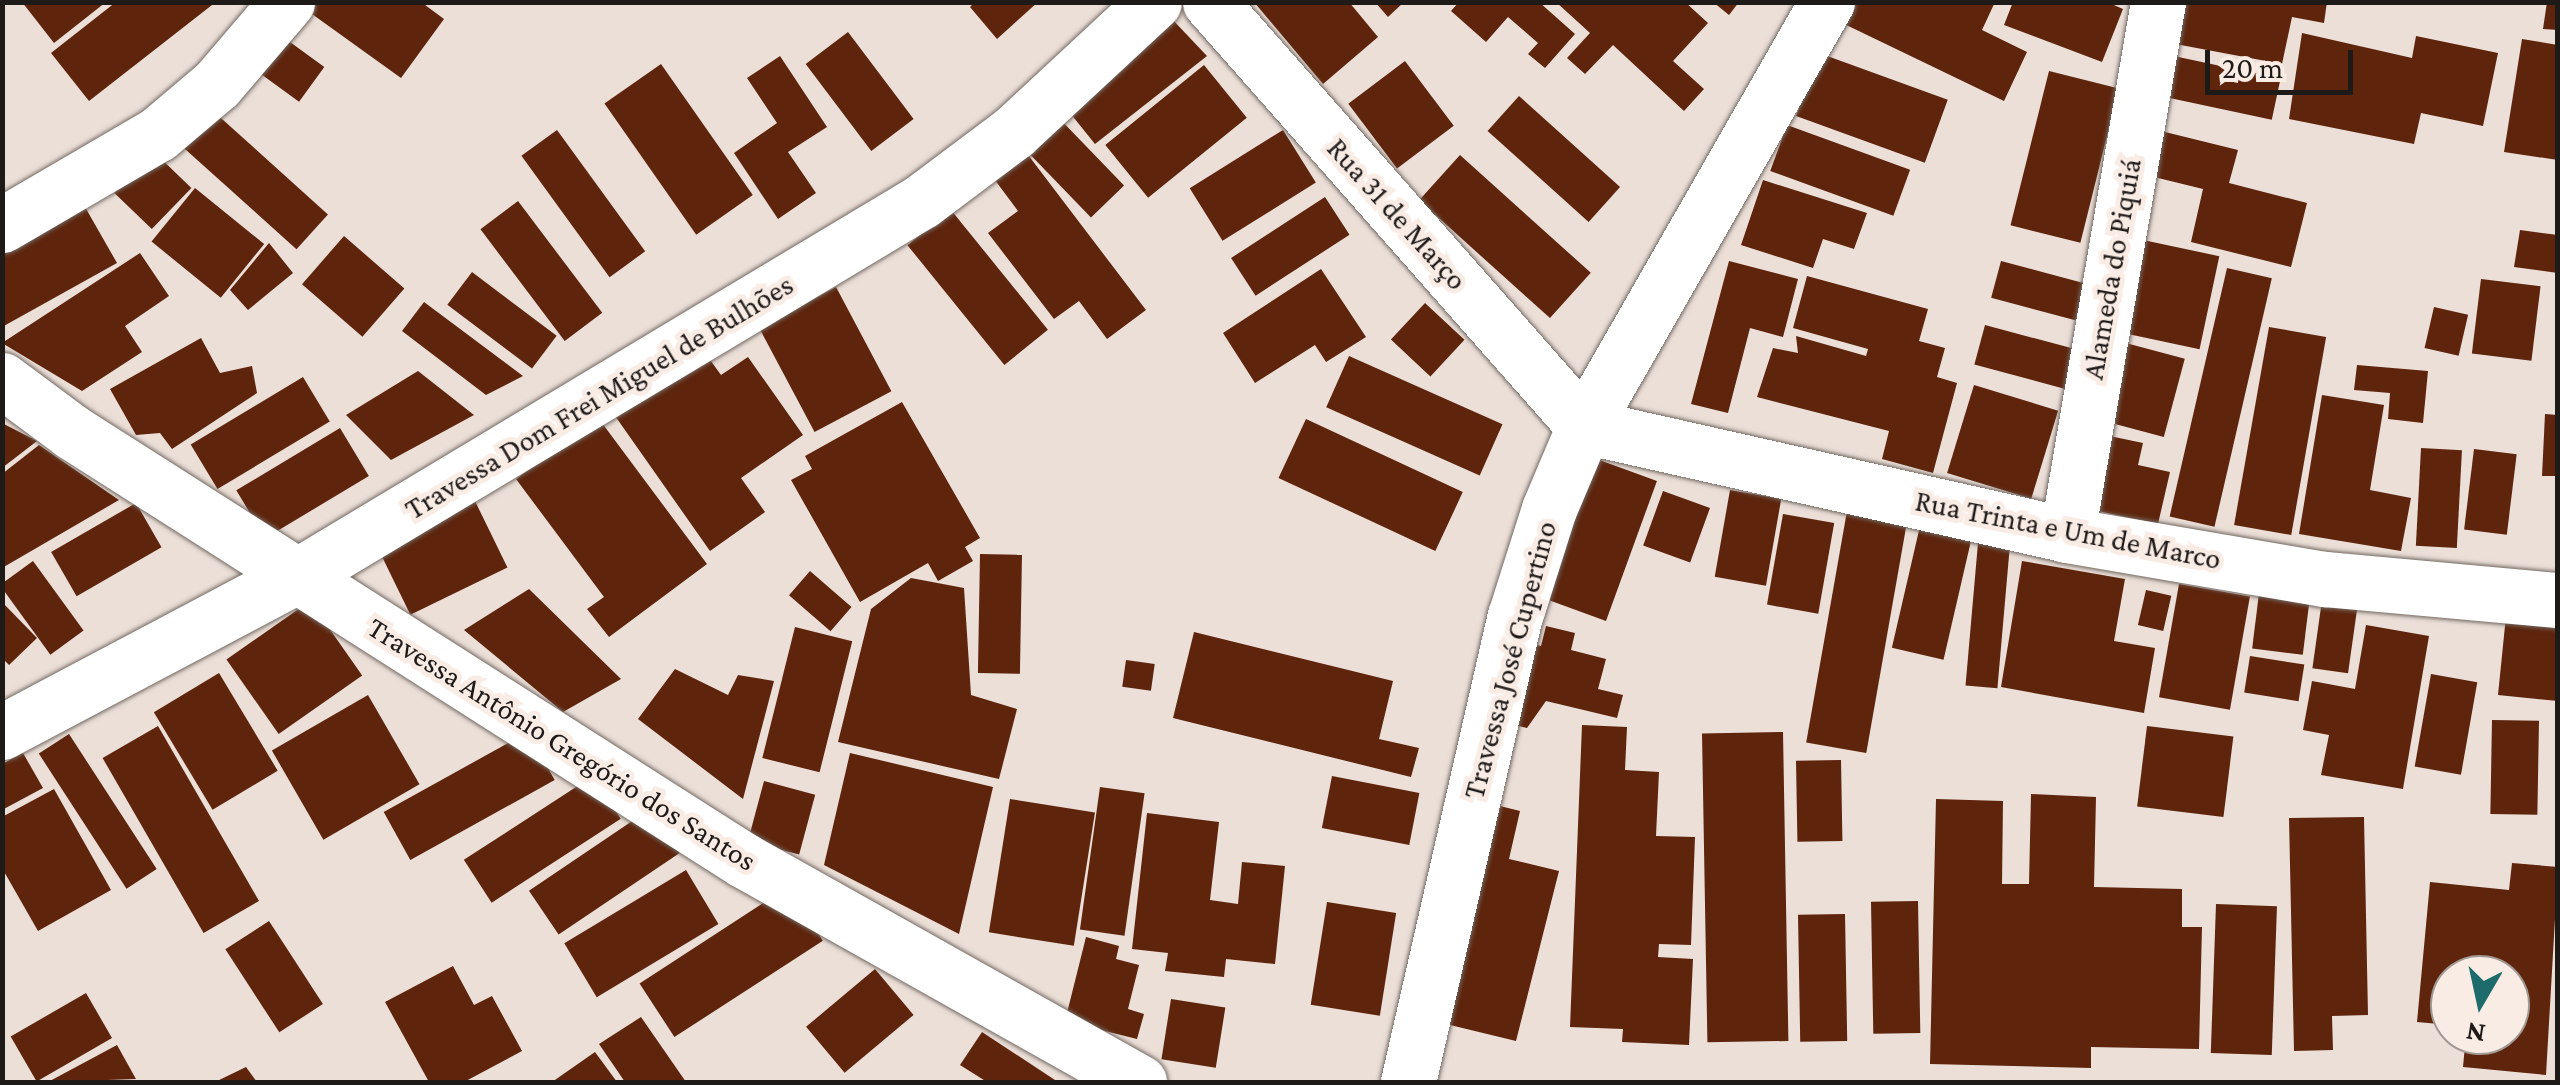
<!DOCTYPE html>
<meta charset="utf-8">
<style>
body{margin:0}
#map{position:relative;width:2560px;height:1085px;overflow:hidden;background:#ebdfd8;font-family:"Crimson Pro",serif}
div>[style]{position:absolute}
.building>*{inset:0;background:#5e240c;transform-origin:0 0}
.roads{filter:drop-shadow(0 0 2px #726861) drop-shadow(0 0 2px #726861)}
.street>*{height:55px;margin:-27.5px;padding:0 27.5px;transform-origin:27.5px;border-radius:27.5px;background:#fff}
span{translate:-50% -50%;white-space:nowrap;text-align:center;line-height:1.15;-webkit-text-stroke:10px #f9ece5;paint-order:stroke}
.street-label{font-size:30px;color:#1e1a18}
.frame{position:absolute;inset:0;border:5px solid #1e1a18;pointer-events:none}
.north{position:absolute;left:2430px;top:955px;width:100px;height:100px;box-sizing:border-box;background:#f9ece5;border:2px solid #a19893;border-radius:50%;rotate:189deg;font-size:28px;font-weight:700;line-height:40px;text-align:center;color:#1e1a18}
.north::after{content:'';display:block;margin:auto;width:35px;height:45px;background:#1e6b6b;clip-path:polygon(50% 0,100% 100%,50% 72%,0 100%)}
.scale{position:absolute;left:2205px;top:50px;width:148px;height:45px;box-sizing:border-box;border:5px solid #1e1a18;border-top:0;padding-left:12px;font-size:30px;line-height:35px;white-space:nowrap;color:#1e1a18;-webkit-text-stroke:8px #f9ece5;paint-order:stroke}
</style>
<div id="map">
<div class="building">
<div style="clip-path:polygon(22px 2px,106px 2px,54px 43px)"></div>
<div style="clip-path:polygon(116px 2px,212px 5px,89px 101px,51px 53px)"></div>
<div style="clip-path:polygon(310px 2px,421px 2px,444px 19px,401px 78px,305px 9px)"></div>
<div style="clip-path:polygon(975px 2px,1038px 2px,997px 39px,970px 7px)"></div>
<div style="clip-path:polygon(1254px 2px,1349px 2px,1378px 37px,1323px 84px)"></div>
<div style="clip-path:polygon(1375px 2px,1404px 2px,1388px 17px)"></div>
<div style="clip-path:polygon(1459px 2px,1539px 2px,1575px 34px,1545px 68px,1528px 54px,1538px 43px,1508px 17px,1486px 42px,1451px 11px)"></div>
<div style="clip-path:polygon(1556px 2px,1685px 2px,1708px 23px,1673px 61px,1704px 89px,1684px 111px,1613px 45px,1585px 74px,1567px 58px,1590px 33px)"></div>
<div style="clip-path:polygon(1713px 2px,1739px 2px,1729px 15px)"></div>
<div style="clip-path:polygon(1847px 2px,1995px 2px,1982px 30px,2027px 52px,2004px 101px,1838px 21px)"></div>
<div style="clip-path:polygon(2013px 2px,2107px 2px,2123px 9px,2102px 62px,2004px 25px)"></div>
<div style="clip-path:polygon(2178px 2px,2327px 2px,2324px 23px,2292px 17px,2282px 64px,2170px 43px)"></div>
<div style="clip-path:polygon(2547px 2px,2558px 2px,2558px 30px,2543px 29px)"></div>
<div style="clip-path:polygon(1171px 18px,1207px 56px,1095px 144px,1066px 108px)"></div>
<div style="left:848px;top:32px;width:109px;height:53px;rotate:53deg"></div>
<div style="clip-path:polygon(2302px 33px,2412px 58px,2416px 36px,2498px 53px,2483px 126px,2421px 113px,2414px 144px,2289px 119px)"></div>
<div style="left:279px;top:34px;width:56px;height:43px;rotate:36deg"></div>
<div style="clip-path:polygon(2522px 39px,2558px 45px,2558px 160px,2504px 152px)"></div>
<div style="left:1819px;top:53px;width:137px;height:67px;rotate:20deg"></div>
<div style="left:2169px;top:55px;width:114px;height:42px;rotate:12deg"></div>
<div style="clip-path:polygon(780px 56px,827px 127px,788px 152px,816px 193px,778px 219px,734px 153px,777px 123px,747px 78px)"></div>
<div style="left:1405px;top:61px;width:81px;height:71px;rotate:53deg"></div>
<div style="left:661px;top:64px;width:160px;height:69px;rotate:55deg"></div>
<div style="left:1204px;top:65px;width:68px;height:127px;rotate:51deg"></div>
<div style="left:2049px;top:71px;width:72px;height:159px;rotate:14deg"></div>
<div style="left:1519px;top:96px;width:136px;height:47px;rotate:42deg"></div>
<div style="left:212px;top:110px;width:156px;height:47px;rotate:42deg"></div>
<div style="left:1056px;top:115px;width:98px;height:46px;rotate:46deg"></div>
<div style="left:1787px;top:125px;width:131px;height:49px;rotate:20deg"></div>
<div style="left:557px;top:130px;width:150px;height:44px;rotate:54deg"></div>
<div style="left:1283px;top:130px;width:62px;height:110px;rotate:58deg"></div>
<div style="clip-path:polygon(2161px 131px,2238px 150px,2229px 183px,2307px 203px,2291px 267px,2191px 242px,2203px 189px,2150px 176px)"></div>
<div style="clip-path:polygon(1019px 143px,1146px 310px,1107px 339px,1079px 301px,1054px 319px,988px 233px,1018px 211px,986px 168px)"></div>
<div style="left:154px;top:152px;width:52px;height:57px;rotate:44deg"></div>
<div style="left:1460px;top:155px;width:176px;height:61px;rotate:42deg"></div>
<div style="clip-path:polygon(1763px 180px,1867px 213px,1854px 249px,1823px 239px,1813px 268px,1741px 245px)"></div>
<div style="left:195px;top:188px;width:89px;height:69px;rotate:39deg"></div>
<div style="left:1325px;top:197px;width:45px;height:112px;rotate:57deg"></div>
<div style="clip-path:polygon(81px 200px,117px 263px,2px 327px,2px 243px)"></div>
<div style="left:518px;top:201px;width:140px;height:47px;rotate:53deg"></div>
<div style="left:951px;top:210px;width:154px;height:56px;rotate:51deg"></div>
<div style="clip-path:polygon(2520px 230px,2558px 235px,2558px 273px,2514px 267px)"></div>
<div style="left:344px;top:236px;width:80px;height:64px;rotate:41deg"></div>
<div style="left:2143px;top:240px;width:78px;height:95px;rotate:12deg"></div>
<div style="clip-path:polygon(269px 243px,293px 273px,248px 310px,230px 290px)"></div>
<div style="clip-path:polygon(140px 253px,169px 296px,125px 326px,142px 352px,82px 391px,2px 343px)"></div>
<div style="clip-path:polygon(1729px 261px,1798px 279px,1783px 337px,1750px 328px,1728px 413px,1691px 404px)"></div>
<div style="left:2001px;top:261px;width:92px;height:38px;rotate:15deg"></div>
<div style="left:2227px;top:268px;width:46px;height:255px;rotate:13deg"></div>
<div style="clip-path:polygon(1321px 269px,1366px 337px,1326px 362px,1315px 345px,1255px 383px,1223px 333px)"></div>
<div style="left:472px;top:272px;width:106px;height:41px;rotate:37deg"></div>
<div style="clip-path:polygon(1807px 276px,1928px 309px,1919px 341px,1945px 348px,1937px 377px,1957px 383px,1933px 473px,1882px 459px,1889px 431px,1757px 397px,1773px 348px,1798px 353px,1796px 336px,1866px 356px,1868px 349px,1793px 328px)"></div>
<div style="left:2481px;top:279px;width:60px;height:75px;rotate:7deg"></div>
<div style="left:836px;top:287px;width:118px;height:87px;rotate:62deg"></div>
<div style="clip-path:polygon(424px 302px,523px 376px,486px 395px,402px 331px)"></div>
<div style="left:1425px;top:303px;width:54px;height:50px;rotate:43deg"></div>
<div style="left:2434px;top:307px;width:35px;height:42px;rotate:13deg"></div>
<div style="left:1985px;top:325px;width:94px;height:41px;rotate:15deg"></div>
<div style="left:2269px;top:327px;width:58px;height:201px;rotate:10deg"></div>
<div style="clip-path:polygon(201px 338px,220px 373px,252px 366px,257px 393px,172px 449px,160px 433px,136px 435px,110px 389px)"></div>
<div style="left:2122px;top:342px;width:65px;height:81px;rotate:15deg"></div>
<div style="clip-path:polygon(703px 350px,721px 375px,748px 357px,803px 435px,741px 478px,765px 512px,710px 551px,613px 413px)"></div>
<div style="left:1349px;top:356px;width:168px;height:56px;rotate:24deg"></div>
<div style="clip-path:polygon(2357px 365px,2428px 371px,2423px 423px,2388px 419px,2390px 393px,2354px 390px)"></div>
<div style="clip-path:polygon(418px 371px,474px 415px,391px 460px,346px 415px)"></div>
<div style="left:303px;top:377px;width:52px;height:131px;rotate:59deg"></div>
<div style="left:1974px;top:385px;width:88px;height:92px;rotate:17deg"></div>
<div style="clip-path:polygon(2322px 395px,2384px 405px,2370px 490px,2411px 498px,2401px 551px,2299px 534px)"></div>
<div style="clip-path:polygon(902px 402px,980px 538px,965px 547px,973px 561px,938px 581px,928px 563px,860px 602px,791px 480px,812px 469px,805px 456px)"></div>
<div style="clip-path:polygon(2545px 414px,2558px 415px,2558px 476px,2542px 476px)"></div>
<div style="clip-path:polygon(599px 419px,707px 564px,609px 637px,587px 609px,604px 597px,516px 479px)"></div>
<div style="left:1306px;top:419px;width:173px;height:65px;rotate:25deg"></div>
<div style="clip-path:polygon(2px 423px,37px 441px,2px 468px)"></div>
<div style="left:340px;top:428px;width:56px;height:121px;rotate:59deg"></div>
<div style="clip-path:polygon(2100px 434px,2143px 443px,2138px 465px,2170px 472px,2158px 524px,2084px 508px)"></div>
<div style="clip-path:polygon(39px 445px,119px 500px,2px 568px,2px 474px)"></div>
<div style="left:2421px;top:448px;width:41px;height:98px;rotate:3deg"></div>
<div style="left:2474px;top:449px;width:43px;height:81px;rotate:7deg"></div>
<div style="left:1594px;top:458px;width:67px;height:149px;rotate:20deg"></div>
<div style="left:1730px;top:490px;width:52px;height:88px;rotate:10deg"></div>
<div style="left:1663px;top:491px;width:50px;height:58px;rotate:20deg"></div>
<div style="left:475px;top:501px;width:74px;height:108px;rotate:64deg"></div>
<div style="left:136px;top:503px;width:51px;height:98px;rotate:60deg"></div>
<div style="left:1847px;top:511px;width:61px;height:235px;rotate:10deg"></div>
<div style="left:1783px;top:514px;width:52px;height:92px;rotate:10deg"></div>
<div style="left:1920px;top:526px;width:53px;height:125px;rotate:13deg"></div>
<div style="left:1978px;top:543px;width:32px;height:143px;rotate:5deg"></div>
<div style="left:980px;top:554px;width:42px;height:119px;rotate:1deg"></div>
<div style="left:33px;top:561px;width:86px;height:41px;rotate:54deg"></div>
<div style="clip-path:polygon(2022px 561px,2125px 579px,2114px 641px,2155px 648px,2144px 713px,2001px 687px)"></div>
<div style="left:810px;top:571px;width:55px;height:32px;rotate:41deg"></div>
<div style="clip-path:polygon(911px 578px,964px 588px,971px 695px,1017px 709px,999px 779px,838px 742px,871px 609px)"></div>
<div style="left:2179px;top:584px;width:72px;height:115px;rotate:10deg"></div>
<div style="clip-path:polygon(529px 589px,621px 679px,563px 712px,464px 630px)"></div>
<div style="left:2146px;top:590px;width:26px;height:36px;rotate:13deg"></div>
<div style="left:2259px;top:593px;width:51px;height:56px;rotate:7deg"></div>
<div style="left:2322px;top:600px;width:36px;height:69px;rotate:8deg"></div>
<div style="left:310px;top:601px;width:91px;height:102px;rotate:55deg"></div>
<div style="clip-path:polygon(2px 602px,37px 638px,9px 665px,2px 658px)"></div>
<div style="clip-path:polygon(2506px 616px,2558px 620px,2558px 701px,2498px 695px)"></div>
<div style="clip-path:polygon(2366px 625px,2429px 636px,2403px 789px,2321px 775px,2329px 735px,2303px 730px,2312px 681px,2355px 689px)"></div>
<div style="clip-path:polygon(1546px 626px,1575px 633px,1571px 650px,1606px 659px,1598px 689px,1623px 695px,1617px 718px,1546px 701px,1527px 728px,1506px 723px,1525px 642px,1541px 646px)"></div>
<div style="left:795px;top:627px;width:59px;height:135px;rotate:14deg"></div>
<div style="clip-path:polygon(1194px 632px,1393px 681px,1379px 739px,1419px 748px,1411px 777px,1173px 718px)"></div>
<div style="left:2250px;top:656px;width:55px;height:37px;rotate:9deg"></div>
<div style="left:1126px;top:660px;width:29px;height:27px;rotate:8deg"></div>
<div style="clip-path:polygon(675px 669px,728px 695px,738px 675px,774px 681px,743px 799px,638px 719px)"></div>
<div style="left:219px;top:673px;width:114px;height:76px;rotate:59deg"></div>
<div style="left:2431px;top:674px;width:47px;height:94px;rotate:10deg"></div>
<div style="left:368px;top:695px;width:103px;height:111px;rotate:60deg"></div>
<div style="left:2492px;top:720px;width:47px;height:94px;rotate:1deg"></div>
<div style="clip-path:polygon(1582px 725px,1627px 727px,1625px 770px,1659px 772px,1656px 836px,1695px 837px,1691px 945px,1659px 944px,1658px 957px,1693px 959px,1689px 1045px,1622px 1042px,1623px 1029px,1570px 1027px)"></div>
<div style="left:158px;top:726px;width:202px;height:64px;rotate:60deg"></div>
<div style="left:2147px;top:726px;width:87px;height:81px;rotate:7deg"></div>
<div style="left:528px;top:732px;width:55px;height:165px;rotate:61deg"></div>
<div style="left:1783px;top:732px;width:309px;height:81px;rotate:89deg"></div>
<div style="left:69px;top:734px;width:161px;height:36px;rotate:57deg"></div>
<div style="clip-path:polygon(23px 753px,43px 788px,2px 810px,2px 764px)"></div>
<div style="clip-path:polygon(850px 753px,993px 787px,959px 934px,824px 865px)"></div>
<div style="left:1841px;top:760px;width:81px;height:45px;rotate:89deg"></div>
<div style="left:593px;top:776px;width:51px;height:154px;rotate:57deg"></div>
<div style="left:1332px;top:776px;width:89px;height:53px;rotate:11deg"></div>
<div style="left:764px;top:781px;width:53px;height:62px;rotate:15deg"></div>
<div style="left:1100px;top:787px;width:45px;height:144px;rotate:8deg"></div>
<div style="clip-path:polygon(54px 789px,111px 890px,38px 931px,2px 868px,2px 817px)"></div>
<div style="clip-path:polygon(2031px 794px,2096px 797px,2094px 887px,2182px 889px,2182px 927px,2202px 927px,2199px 1049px,2091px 1047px,2091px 1068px,1930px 1064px,1936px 799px,2003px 801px,2002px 884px,2029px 884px)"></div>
<div style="left:1010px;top:799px;width:86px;height:135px;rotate:9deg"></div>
<div style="clip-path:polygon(1500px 806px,1520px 811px,1509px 859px,1559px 871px,1516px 1041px,1446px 1024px)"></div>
<div style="left:650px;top:809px;width:53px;height:146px;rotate:56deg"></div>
<div style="clip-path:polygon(1147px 813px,1219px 822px,1210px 900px,1238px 904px,1242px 862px,1285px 866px,1275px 964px,1226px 959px,1224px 977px,1165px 971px,1168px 953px,1132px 949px)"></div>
<div style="clip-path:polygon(2364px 817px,2368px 1015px,2332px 1016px,2333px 1050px,2294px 1051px,2289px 818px)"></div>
<div style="clip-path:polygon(2512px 863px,2558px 867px,2546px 1075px,2463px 1067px,2466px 1035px,2510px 1035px,2510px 975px,2450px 975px,2450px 1025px,2417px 1022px,2430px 882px,2509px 890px)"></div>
<div style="left:686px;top:870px;width:63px;height:142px;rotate:59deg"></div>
<div style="left:788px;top:887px;width:64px;height:177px;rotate:57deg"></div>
<div style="left:1918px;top:901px;width:132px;height:47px;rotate:89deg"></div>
<div style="left:1327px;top:902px;width:70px;height:104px;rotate:9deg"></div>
<div style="left:2216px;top:904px;width:61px;height:149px;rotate:2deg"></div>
<div style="left:1845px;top:914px;width:127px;height:47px;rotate:89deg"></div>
<div style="left:269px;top:921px;width:99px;height:52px;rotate:57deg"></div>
<div style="clip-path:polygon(1086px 937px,1119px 946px,1116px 959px,1139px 965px,1128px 1009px,1144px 1014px,1137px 1039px,1065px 1021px)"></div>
<div style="clip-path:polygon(453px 966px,474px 1005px,492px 996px,522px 1051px,464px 1082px,429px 1082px,385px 1002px)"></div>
<div style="left:875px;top:969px;width:60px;height:90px;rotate:50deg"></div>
<div style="left:86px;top:993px;width:52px;height:87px;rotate:60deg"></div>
<div style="left:1171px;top:999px;width:55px;height:61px;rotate:9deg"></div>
<div style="clip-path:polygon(641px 1017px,686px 1082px,625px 1082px,599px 1044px)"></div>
<div style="clip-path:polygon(982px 1032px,1058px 1082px,987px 1082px,960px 1065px)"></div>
<div style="clip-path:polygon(117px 1045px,136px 1079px,48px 1082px)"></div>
<div style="clip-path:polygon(595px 1052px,617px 1082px,552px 1082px)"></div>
<div style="clip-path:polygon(246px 1067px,257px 1082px,215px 1082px)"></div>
</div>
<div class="roads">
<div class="street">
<div style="left:1210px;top:2px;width:565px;rotate:48.59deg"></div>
<div style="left:1584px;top:426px;width:495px;rotate:12.7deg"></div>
<div style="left:2067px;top:535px;width:262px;rotate:9.7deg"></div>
<div style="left:2325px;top:579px;width:234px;rotate:5.2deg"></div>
<div style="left:2px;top:225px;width:181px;rotate:-30.3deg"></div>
<div style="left:158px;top:134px;width:77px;rotate:-40.3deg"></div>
<div style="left:217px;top:84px;width:108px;rotate:-49.5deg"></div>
<div style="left:2px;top:380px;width:87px;rotate:36.6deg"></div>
<div style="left:72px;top:432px;width:798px;rotate:32.52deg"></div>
<div style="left:745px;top:861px;width:452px;rotate:29.3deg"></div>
<div style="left:2067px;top:535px;width:541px;rotate:-80.31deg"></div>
<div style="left:2px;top:732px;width:334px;rotate:-27.9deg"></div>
<div style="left:297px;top:576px;width:729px;rotate:-30.96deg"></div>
<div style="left:922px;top:201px;width:115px;rotate:-36.9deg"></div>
<div style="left:1014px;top:132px;width:191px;rotate:-42.9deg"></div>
<div style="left:1408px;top:1082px;width:478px;rotate:-77.1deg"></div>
<div style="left:1515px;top:616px;width:112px;rotate:-72.4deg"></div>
<div style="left:1549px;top:509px;width:90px;rotate:-67.1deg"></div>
<div style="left:1584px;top:426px;width:489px;rotate:-60.2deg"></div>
</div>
</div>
<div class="street-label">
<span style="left:1397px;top:214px;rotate:48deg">Rua 31 de Março</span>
<span style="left:2112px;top:269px;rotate:-80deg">Alameda do Piquiá</span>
<span style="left:599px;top:397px;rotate:-31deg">Travessa Dom Frei Miguel de Bulhões</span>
<span style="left:2068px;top:530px;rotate:11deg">Rua Trinta e Um de Marco</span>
<span style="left:1510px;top:660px;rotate:-75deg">Travessa José Cupertino</span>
<span style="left:562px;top:744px;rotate:32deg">Travessa Antônio Gregório dos Santos</span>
</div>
<div class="frame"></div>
<div class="north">N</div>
<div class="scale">20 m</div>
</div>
